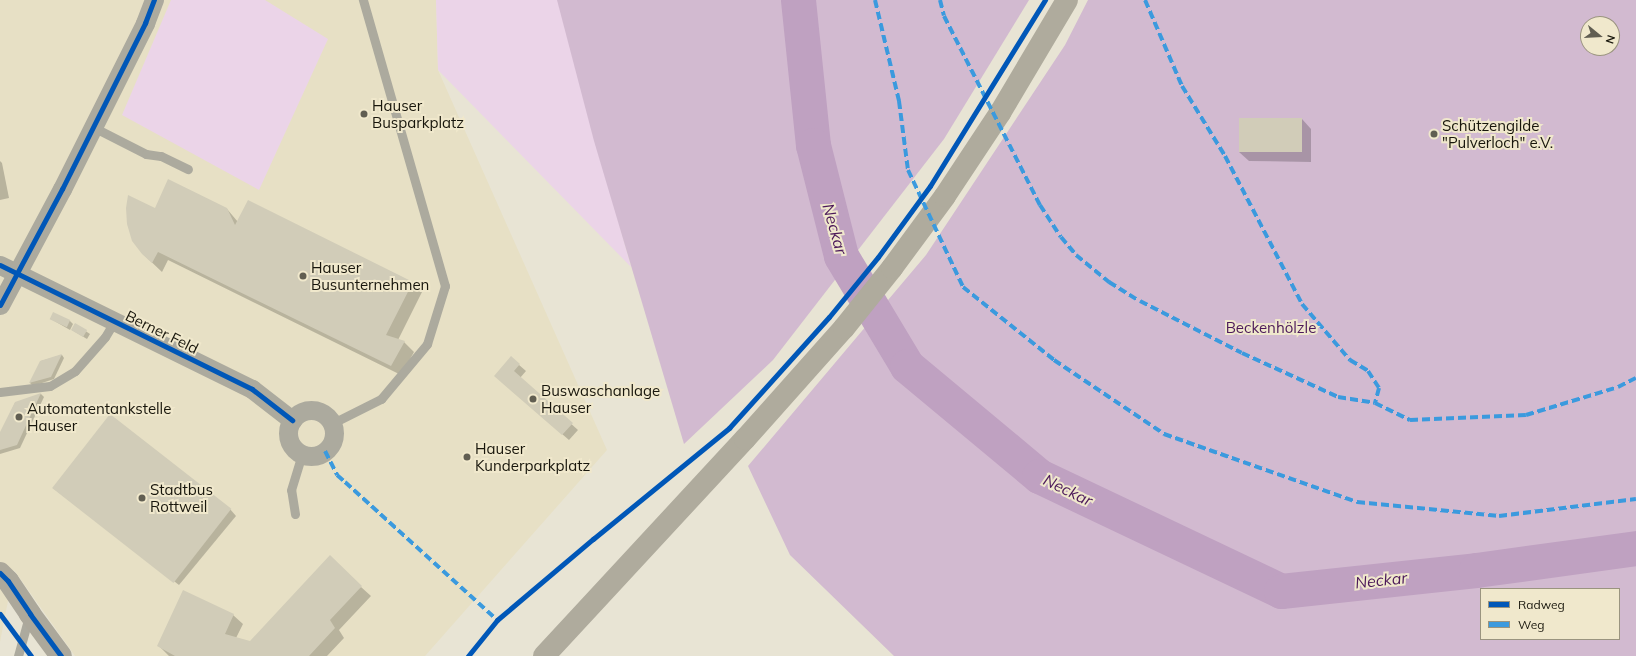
<!DOCTYPE html>
<meta charset="utf-8">
<style>
body{margin:0}
#map{position:relative;width:1636px;height:656px;overflow:hidden;background:#e8e4d4;font-family:Mulish,sans-serif}
div>[style]{position:absolute}
.built>*{inset:0;background:#e7e0c5}
.green>*{inset:0;background:#ebd4e8}
.forest>*{inset:0;background:#d2bad0}
.shadow>*{inset:0;background:#0003}
.river>*{height:35px;margin:-17.5px;padding:0 17.5px;transform-origin:17.5px;border-radius:17.5px;background:#bfa1c1}
.building>*{inset:0;background:#d1ccb8;transform-origin:0 0}
.lane>*{height:9px;margin:-4.5px;padding:0 4.5px;transform-origin:4.5px;border-radius:4.5px;background:#acaa9e}
.street>*{height:19px;margin:-9.5px;padding:0 9.5px;transform-origin:9.5px;border-radius:9.5px;background:#acaa9e}
.street>.ring{margin:-9.5px;padding:0;box-sizing:content-box;background:none;border:19px solid #acaa9e;border-radius:50%}
.secondary>*{height:22px;margin:-11px;padding:0 11px;transform-origin:11px;border-radius:11px;background:#aca89b}
.primary>*{height:22px;margin:-11px;padding:0 11px;transform-origin:11px;border-radius:11px;background:#afab9d}
.quiet>*{height:4px;margin-top:-2px;transform-origin:0;background:repeating-linear-gradient(90deg,#3b9ade 0 8px,transparent 0 12px)}
.cycleway>*{height:5px;margin:-2.5px;padding:0 2.5px;transform-origin:2.5px;border-radius:2.5px;background:#0057b8}
.dots>*{width:11px;height:11px;translate:-50% -50%;box-sizing:border-box;border:2px solid #f0e8cc;border-radius:50%}
span{translate:-50% -50%;white-space:nowrap;text-align:center;line-height:1.15;-webkit-text-stroke:4px #f0e8cc;paint-order:stroke}
.poi-label{font-size:15px;color:#18160c}
.left{translate:0 -50%;text-align:left}
.park-label{font-size:15px;color:#4b1859}
.street-label{font-size:15px;color:#18160c}
.water-label{font-size:16px;color:#4b1859;font-style:italic}
.legend{position:absolute;left:1480px;top:588px;width:140px;height:52px;box-sizing:border-box;background:#f0e8cc;border:1px solid #9a947f;margin:0;padding:5px 7px;list-style:none;font-size:12px;color:#18160c}
.legend li{display:flex;align-items:center;gap:8px;height:20px}
.legend b{width:20px;border:1px solid #9a947f}
.north{position:absolute;left:1580px;top:16px;width:40px;height:40px;box-sizing:border-box;background:#f0e8cc;border:1px solid #9a947f;border-radius:50%;rotate:108deg;font-size:11px;font-weight:700;line-height:16px;text-align:center;color:#18160c}
.north::after{content:'';display:block;margin:auto;width:14px;height:18px;background:#615e52;clip-path:polygon(50% 0,100% 100%,50% 72%,0 100%)}
</style>
<div id="map">
<div class="built">
<div style="clip-path:polygon(0 0,436px 0,438px 70px,607px 450px,425px 656px,75px 656px,14px 570px,0 642px)"></div>
</div>
<div class="green">
<div style="clip-path:polygon(171px 0,265px 0,328px 39px,259px 190px,122px 115px)"></div>
<div style="clip-path:polygon(436px 0,558px 0,631px 267px,438px 70px)"></div>
</div>
<div class="forest">
<div style="clip-path:polygon(557px 0,1029px 0,944px 139px,773px 360px,684px 444px,594px 141px)"></div>
<div style="clip-path:polygon(evenodd,1088px 0,1636px 0,1636px 656px,894px 656px,790px 555px,748px 466px,926px 255px,1065px 45px,1088px 0,1588px 24px,1612px 24px,1612px 48px,1588px 48px,1588px 24px,1088px 0,1481px 589px,1619px 589px,1619px 639px,1481px 639px,1481px 589px)"></div>
</div>
<div class="shadow">
<div style="clip-path:polygon(1302px 119px,1311px 129px,1311px 162px,1249px 161px,1239px 152px)"></div>
<div style="clip-path:polygon(0 161px,2px 163px,9px 198px,0 200px)"></div>
<div style="clip-path:polygon(155px 209px,227px 209px,238px 222px,412px 283px,422px 292px,398px 340px,404px 342px,414px 352px,401px 375px,168px 260px,162px 272px,142px 253px)"></div>
<div style="clip-path:polygon(51px 319px,70px 321px,73px 324px,70px 330px)"></div>
<div style="clip-path:polygon(75px 324px,90px 334px,87px 339px,72px 330px)"></div>
<div style="clip-path:polygon(62px 355px,64px 358px,54px 379px,33px 386px,30px 383px,41px 361px)"></div>
<div style="clip-path:polygon(511px 358px,526px 371px,520px 378px,578px 430px,569px 440px,502px 382px)"></div>
<div style="clip-path:polygon(41px 394px,44px 397px,20px 448px,0 454px,0 435px,15px 403px)"></div>
<div style="clip-path:polygon(53px 488px,230px 509px,236px 516px,179px 585px)"></div>
<div style="clip-path:polygon(361px 587px,371px 596px,339px 630px,344px 638px,327px 656px,169px 656px,159px 646px,233px 615px,243px 624px,236px 638px,251px 642px)"></div>
</div>
<div class="river">
<div style="left:798px;top:0;width:146px;rotate:84.1deg"></div>
<div style="left:813px;top:145px;width:114px;rotate:75.8deg"></div>
<div style="left:841px;top:256px;width:128px;rotate:59deg"></div>
<div style="left:907px;top:366px;width:172px;rotate:39.8deg"></div>
<div style="left:1039px;top:476px;width:268px;rotate:25.4deg"></div>
<div style="left:1281px;top:591px;width:196px;rotate:-6.1deg"></div>
<div style="left:1476px;top:570px;width:162px;rotate:-7.8deg"></div>
</div>
<div class="building">
<div style="left:1239px;top:118px;width:63px;height:34px"></div>
<div style="clip-path:polygon(168px 179px,227px 208px,235px 225px,248px 200px,413px 282px,386px 335px,405px 341px,391px 366px,158px 252px,152px 263px,142px 254px,132px 241px,127px 224px,126px 208px,128px 195px,155px 208px)"></div>
<div style="left:53px;top:312px;width:19px;height:8px;rotate:25deg"></div>
<div style="left:75px;top:323px;width:14px;height:8px;rotate:30deg"></div>
<div style="clip-path:polygon(62px 354px,51px 377px,29px 383px,40px 361px)"></div>
<div style="clip-path:polygon(511px 356px,520px 364px,514px 371px,573px 423px,562px 435px,494px 376px)"></div>
<div style="clip-path:polygon(41px 393px,17px 445px,0 450px,0 432px,15px 402px)"></div>
<div style="left:110px;top:414px;width:154px;height:94px;rotate:38deg"></div>
<div style="clip-path:polygon(330px 555px,362px 586px,330px 620px,335px 628px,309px 656px,175px 656px,157px 646px,183px 590px,234px 614px,225px 634px,250px 641px)"></div>
</div>
<div class="lane">
<div style="left:93px;top:127px;width:59px;rotate:27deg"></div>
<div style="left:146px;top:154px;width:15px;rotate:8deg"></div>
<div style="left:161px;top:156px;width:30px;rotate:26deg"></div>
<div style="left:0;top:392px;width:50px;rotate:-6.8deg"></div>
<div style="left:50px;top:386px;width:29px;rotate:-31deg"></div>
<div style="left:75px;top:371px;width:45px;rotate:-48.6deg"></div>
<div style="left:105px;top:337px;width:17px;rotate:-59deg"></div>
<div style="left:333px;top:423px;width:54px;rotate:-26.6deg"></div>
<div style="left:381px;top:399px;width:72px;rotate:-50.1deg"></div>
<div style="left:427px;top:344px;width:61px;rotate:-72.8deg"></div>
<div style="left:445px;top:286px;width:298px;rotate:-106deg"></div>
<div style="left:295px;top:514px;width:24px;rotate:-99deg"></div>
<div style="left:291px;top:490px;width:38px;rotate:-73deg"></div>
<div style="left:18px;top:656px;width:41px;rotate:-74.6deg"></div>
</div>
<div class="street">
<div style="left:0;top:265px;width:281px;rotate:26.2deg"></div>
<div style="left:252px;top:389px;width:51px;rotate:37.8deg"></div>
<div style="left:0;top:305px;width:132px;rotate:-61.9deg"></div>
<div style="left:62px;top:189px;width:186px;rotate:-63.4deg"></div>
<div style="left:145px;top:23px;width:25px;rotate:-69deg"></div>
<div class="ring" style="left:288px;top:410px;width:27px;height:27px"></div>
</div>
<div class="secondary">
<div style="left:0;top:573px;width:11px;rotate:45deg"></div>
<div style="left:8px;top:581px;width:40px;rotate:56deg"></div>
<div style="left:30px;top:614px;width:52px;rotate:53.6deg"></div>
</div>
<div class="primary">
<div style="left:544px;top:656px;width:296px;rotate:-47.2deg"></div>
<div style="left:745px;top:439px;width:149px;rotate:-48.3deg"></div>
<div style="left:844px;top:328px;width:77px;rotate:-51.3deg"></div>
<div style="left:892px;top:268px;width:89px;rotate:-53.6deg"></div>
<div style="left:945px;top:196px;width:100px;rotate:-56.5deg"></div>
<div style="left:1000px;top:113px;width:131px;rotate:-59.3deg"></div>
</div>
<div class="quiet">
<div style="left:875px;top:0;width:104px;rotate:76.6deg"></div>
<div style="left:899px;top:101px;width:70px;rotate:82.6deg"></div>
<div style="left:908px;top:170px;width:129px;rotate:64.8deg"></div>
<div style="left:963px;top:287px;width:117px;rotate:38.7deg"></div>
<div style="left:1054px;top:360px;width:133px;rotate:33.9deg"></div>
<div style="left:1164px;top:434px;width:205px;rotate:19.4deg"></div>
<div style="left:1357px;top:502px;width:143px;rotate:5.6deg"></div>
<div style="left:1499px;top:516px;width:138px;rotate:-7.1deg"></div>
<div style="left:940px;top:0;width:16px;rotate:76deg"></div>
<div style="left:944px;top:16px;width:212px;rotate:63.1deg"></div>
<div style="left:1040px;top:205px;width:38px;rotate:57deg"></div>
<div style="left:1061px;top:237px;width:23px;rotate:50deg"></div>
<div style="left:1076px;top:255px;width:43px;rotate:39.3deg"></div>
<div style="left:1109px;top:282px;width:36px;rotate:32deg"></div>
<div style="left:1140px;top:301px;width:114px;rotate:27deg"></div>
<div style="left:1242px;top:353px;width:106px;rotate:24.6deg"></div>
<div style="left:1338px;top:397px;width:37px;rotate:9deg"></div>
<div style="left:1375px;top:403px;width:39px;rotate:26deg"></div>
<div style="left:1410px;top:420px;width:116px;rotate:-2.5deg"></div>
<div style="left:1526px;top:415px;width:96px;rotate:-16.9deg"></div>
<div style="left:1618px;top:387px;width:20px;rotate:-27deg"></div>
<div style="left:1145px;top:0;width:94px;rotate:66.7deg"></div>
<div style="left:1182px;top:86px;width:82px;rotate:58.4deg"></div>
<div style="left:1225px;top:156px;width:167px;rotate:62.5deg"></div>
<div style="left:1302px;top:304px;width:74px;rotate:49.4deg"></div>
<div style="left:1350px;top:360px;width:21px;rotate:31deg"></div>
<div style="left:1368px;top:371px;width:20px;rotate:57deg"></div>
<div style="left:1379px;top:388px;width:16px;rotate:105deg"></div>
<div style="left:325px;top:451px;width:27px;rotate:63deg"></div>
<div style="left:337px;top:475px;width:11px;rotate:41deg"></div>
<div style="left:345px;top:482px;width:205px;rotate:42.2deg"></div>
</div>
<div class="cycleway">
<div style="left:0;top:265px;width:281px;rotate:26.2deg"></div>
<div style="left:252px;top:389px;width:51px;rotate:37.8deg"></div>
<div style="left:0;top:305px;width:132px;rotate:-61.9deg"></div>
<div style="left:62px;top:189px;width:186px;rotate:-63.4deg"></div>
<div style="left:145px;top:23px;width:25px;rotate:-69deg"></div>
<div style="left:0;top:573px;width:11px;rotate:45deg"></div>
<div style="left:8px;top:581px;width:40px;rotate:56deg"></div>
<div style="left:30px;top:614px;width:52px;rotate:53.6deg"></div>
<div style="left:0;top:614px;width:52px;rotate:53.6deg"></div>
<div style="left:468px;top:656px;width:46px;rotate:-51.1deg"></div>
<div style="left:497px;top:620px;width:126px;rotate:-40.2deg"></div>
<div style="left:593px;top:539px;width:176px;rotate:-39.2deg"></div>
<div style="left:729px;top:428px;width:149px;rotate:-48deg"></div>
<div style="left:829px;top:317px;width:77px;rotate:-50.8deg"></div>
<div style="left:878px;top:257px;width:88px;rotate:-53.8deg"></div>
<div style="left:930px;top:186px;width:219px;rotate:-58.3deg"></div>
</div>
<div class="dots">
<div style="left:364px;top:114px;background:#615e52"></div>
<div style="left:1434px;top:134px;background:#615e52"></div>
<div style="left:303px;top:276px;background:#615e52"></div>
<div style="left:533px;top:399px;background:#615e52"></div>
<div style="left:19px;top:417px;background:#615e52"></div>
<div style="left:467px;top:457px;background:#615e52"></div>
<div style="left:142px;top:498px;background:#615e52"></div>
</div>
<div class="poi-label">
<span class="left" style="left:372px;top:114px">Hauser<br>Busparkplatz</span>
<span class="left" style="left:1442px;top:134px">Schützengilde<br>"Pulverloch" e.V.</span>
<span class="left" style="left:311px;top:276px">Hauser<br>Busunternehmen</span>
<span class="left" style="left:541px;top:399px">Buswaschanlage<br>Hauser</span>
<span class="left" style="left:27px;top:417px">Automatentankstelle<br>Hauser</span>
<span class="left" style="left:475px;top:457px">Hauser<br>Kunderparkplatz</span>
<span class="left" style="left:150px;top:498px">Stadtbus<br>Rottweil</span>
</div>
<div class="park-label">
<span style="left:1271px;top:328px">Beckenhölzle</span>
</div>
<div class="street-label">
<span style="left:162px;top:332px;rotate:26deg">Berner Feld</span>
</div>
<div class="water-label">
<span style="left:835px;top:229px;rotate:74deg">Neckar</span>
<span style="left:1068px;top:490px;rotate:26deg">Neckar</span>
<span style="left:1381px;top:580px;rotate:-6deg">Neckar</span>
</div>
<ul class="legend">
<li><b style="height:5px;background:#0057b8"></b>Radweg</li>
<li><b style="height:5px;background:#3b9ade"></b>Weg</li>
</ul>
<div class="north">N</div>
</div>
